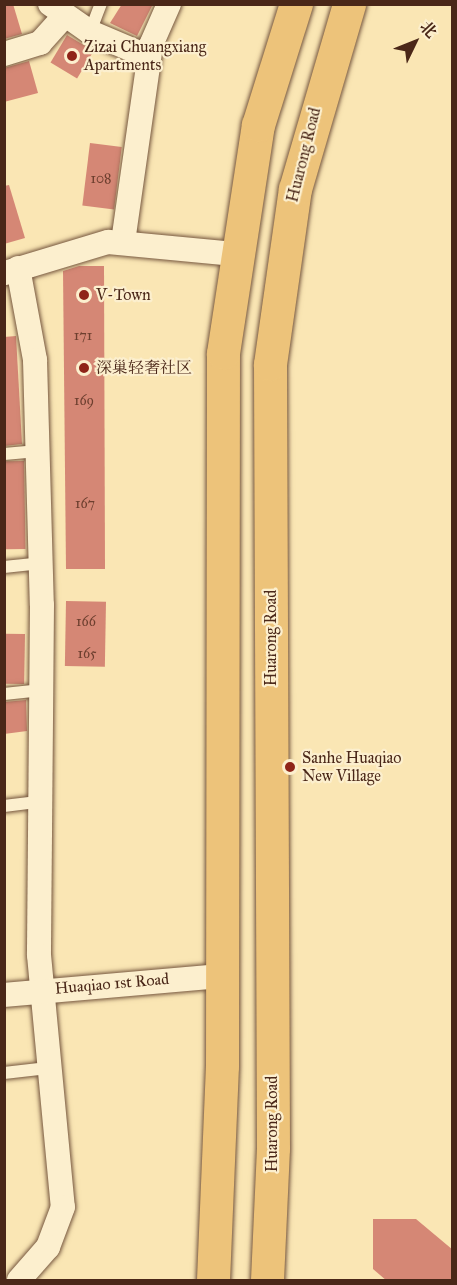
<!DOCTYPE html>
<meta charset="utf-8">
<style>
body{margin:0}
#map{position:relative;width:457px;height:1285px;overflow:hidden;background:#fae6b4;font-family:"IM FELL Great Primer","Noto Serif SC",serif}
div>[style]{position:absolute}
.building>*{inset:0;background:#d58775;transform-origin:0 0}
.roads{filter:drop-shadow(0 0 2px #76573f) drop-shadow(0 0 2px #76573f)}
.lane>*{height:12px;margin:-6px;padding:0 6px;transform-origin:6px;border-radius:6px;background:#fcefce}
.street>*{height:24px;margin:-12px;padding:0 12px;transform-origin:12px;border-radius:12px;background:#fcefce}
.primary>*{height:33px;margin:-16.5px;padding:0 16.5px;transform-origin:16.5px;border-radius:16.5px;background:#edc37a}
.dots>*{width:16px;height:16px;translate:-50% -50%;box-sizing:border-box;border:3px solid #fcefce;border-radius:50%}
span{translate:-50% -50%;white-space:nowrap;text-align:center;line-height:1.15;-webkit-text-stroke:4.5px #fcefce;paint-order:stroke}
.number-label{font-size:14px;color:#6d3f2f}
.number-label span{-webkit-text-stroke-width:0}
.poi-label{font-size:16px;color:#4a2718}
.left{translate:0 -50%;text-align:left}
.street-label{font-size:16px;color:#4a2718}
.frame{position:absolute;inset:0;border:6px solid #4a2718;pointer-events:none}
.north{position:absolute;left:385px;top:12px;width:60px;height:60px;-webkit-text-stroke:4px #fcefce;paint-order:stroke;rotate:47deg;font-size:16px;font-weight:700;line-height:24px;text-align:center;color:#4a2718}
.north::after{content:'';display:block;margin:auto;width:21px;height:27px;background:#4a2718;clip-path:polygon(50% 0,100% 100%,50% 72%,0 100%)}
</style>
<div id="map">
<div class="building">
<div style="clip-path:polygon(4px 4px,13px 4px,22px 34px,4px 39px)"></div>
<div style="clip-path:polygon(122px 4px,153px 4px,137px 36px,110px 23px)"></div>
<div style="left:67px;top:35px;width:31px;height:32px;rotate:31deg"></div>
<div style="clip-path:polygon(29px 61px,38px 93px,4px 102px,4px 68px)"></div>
<div style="left:90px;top:143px;width:32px;height:63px;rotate:7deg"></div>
<div style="clip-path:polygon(9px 185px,25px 238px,4px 244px,4px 186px)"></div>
<div style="clip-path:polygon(79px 266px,104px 266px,105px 569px,66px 569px,63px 271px)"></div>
<div style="clip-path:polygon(16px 336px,22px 444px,4px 446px,4px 337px)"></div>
<div style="left:24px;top:461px;width:88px;height:20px;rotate:89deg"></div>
<div style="left:66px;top:601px;width:40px;height:65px;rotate:1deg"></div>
<div style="left:25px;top:634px;width:50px;height:21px;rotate:91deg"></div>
<div style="clip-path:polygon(26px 700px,27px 731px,4px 734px,4px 702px)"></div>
<div style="clip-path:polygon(373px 1219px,416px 1219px,453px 1250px,453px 1281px,387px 1281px,373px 1269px)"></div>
</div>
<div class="roads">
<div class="lane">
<div style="left:90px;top:32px;width:30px;rotate:-69deg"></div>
<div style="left:4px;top:454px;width:34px;rotate:-5deg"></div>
<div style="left:4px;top:567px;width:37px;rotate:-6deg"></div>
<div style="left:4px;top:694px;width:38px;rotate:-6deg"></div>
<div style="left:4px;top:806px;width:38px;rotate:-7deg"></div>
<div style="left:4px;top:1073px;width:44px;rotate:-6.5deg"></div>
</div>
<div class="street">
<div style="left:50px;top:4px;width:49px;rotate:35deg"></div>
<div style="left:90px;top:32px;width:64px;rotate:23deg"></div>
<div style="left:4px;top:54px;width:38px;rotate:-17deg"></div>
<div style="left:40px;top:43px;width:36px;rotate:-48deg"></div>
<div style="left:123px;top:242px;width:199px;rotate:-81.9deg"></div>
<div style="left:151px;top:45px;width:45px;rotate:-66.3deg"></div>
<div style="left:18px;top:268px;width:94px;rotate:79.5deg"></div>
<div style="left:35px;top:360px;width:245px;rotate:88.4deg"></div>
<div style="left:42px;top:605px;width:350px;rotate:90.5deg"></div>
<div style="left:39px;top:955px;width:253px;rotate:84.6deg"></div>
<div style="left:63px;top:1207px;width:43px;rotate:110.6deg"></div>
<div style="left:48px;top:1247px;width:44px;rotate:131.3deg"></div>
<div style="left:5px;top:273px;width:108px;rotate:-16.8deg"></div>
<div style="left:108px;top:242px;width:127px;rotate:5.4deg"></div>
<div style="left:4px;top:995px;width:217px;rotate:-5deg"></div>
</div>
<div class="primary">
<div style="left:213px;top:1280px;width:214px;rotate:-87.6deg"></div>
<div style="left:222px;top:1066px;width:713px;rotate:-89.92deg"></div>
<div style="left:223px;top:353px;width:231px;rotate:-81.3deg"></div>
<div style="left:258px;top:125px;width:127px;rotate:-72.6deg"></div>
<div style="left:267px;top:1280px;width:132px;rotate:-87.4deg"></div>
<div style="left:273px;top:1148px;width:784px;rotate:-90.22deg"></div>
<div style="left:270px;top:364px;width:177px;rotate:-81.9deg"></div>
<div style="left:295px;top:189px;width:193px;rotate:-73.7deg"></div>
</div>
</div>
<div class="dots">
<div style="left:72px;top:56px;background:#8f2418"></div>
<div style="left:84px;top:295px;background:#8f2418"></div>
<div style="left:84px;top:368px;background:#8f2418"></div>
<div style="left:290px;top:767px;background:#8f2418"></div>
</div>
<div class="number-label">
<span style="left:101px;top:179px">108</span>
<span style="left:83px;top:336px">171</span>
<span style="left:84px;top:401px">169</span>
<span style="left:85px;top:504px">167</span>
<span style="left:86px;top:622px">166</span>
<span style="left:87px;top:654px">165</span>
</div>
<div class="poi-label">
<span class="left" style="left:84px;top:56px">Zizai Chuangxiang<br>Apartments</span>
<span class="left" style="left:96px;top:295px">V-Town</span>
<span class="left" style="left:96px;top:368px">深巢轻奢社区</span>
<span class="left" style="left:302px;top:767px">Sanhe Huaqiao<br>New Village</span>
</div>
<div class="street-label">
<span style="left:304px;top:155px;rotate:-76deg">Huarong Road</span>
<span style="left:271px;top:638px;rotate:-90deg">Huarong Road</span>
<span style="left:112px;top:984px;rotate:-5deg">Huaqiao 1st Road</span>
<span style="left:272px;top:1124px;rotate:-90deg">Huarong Road</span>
</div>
<div class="frame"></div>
<div class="north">北</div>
</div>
